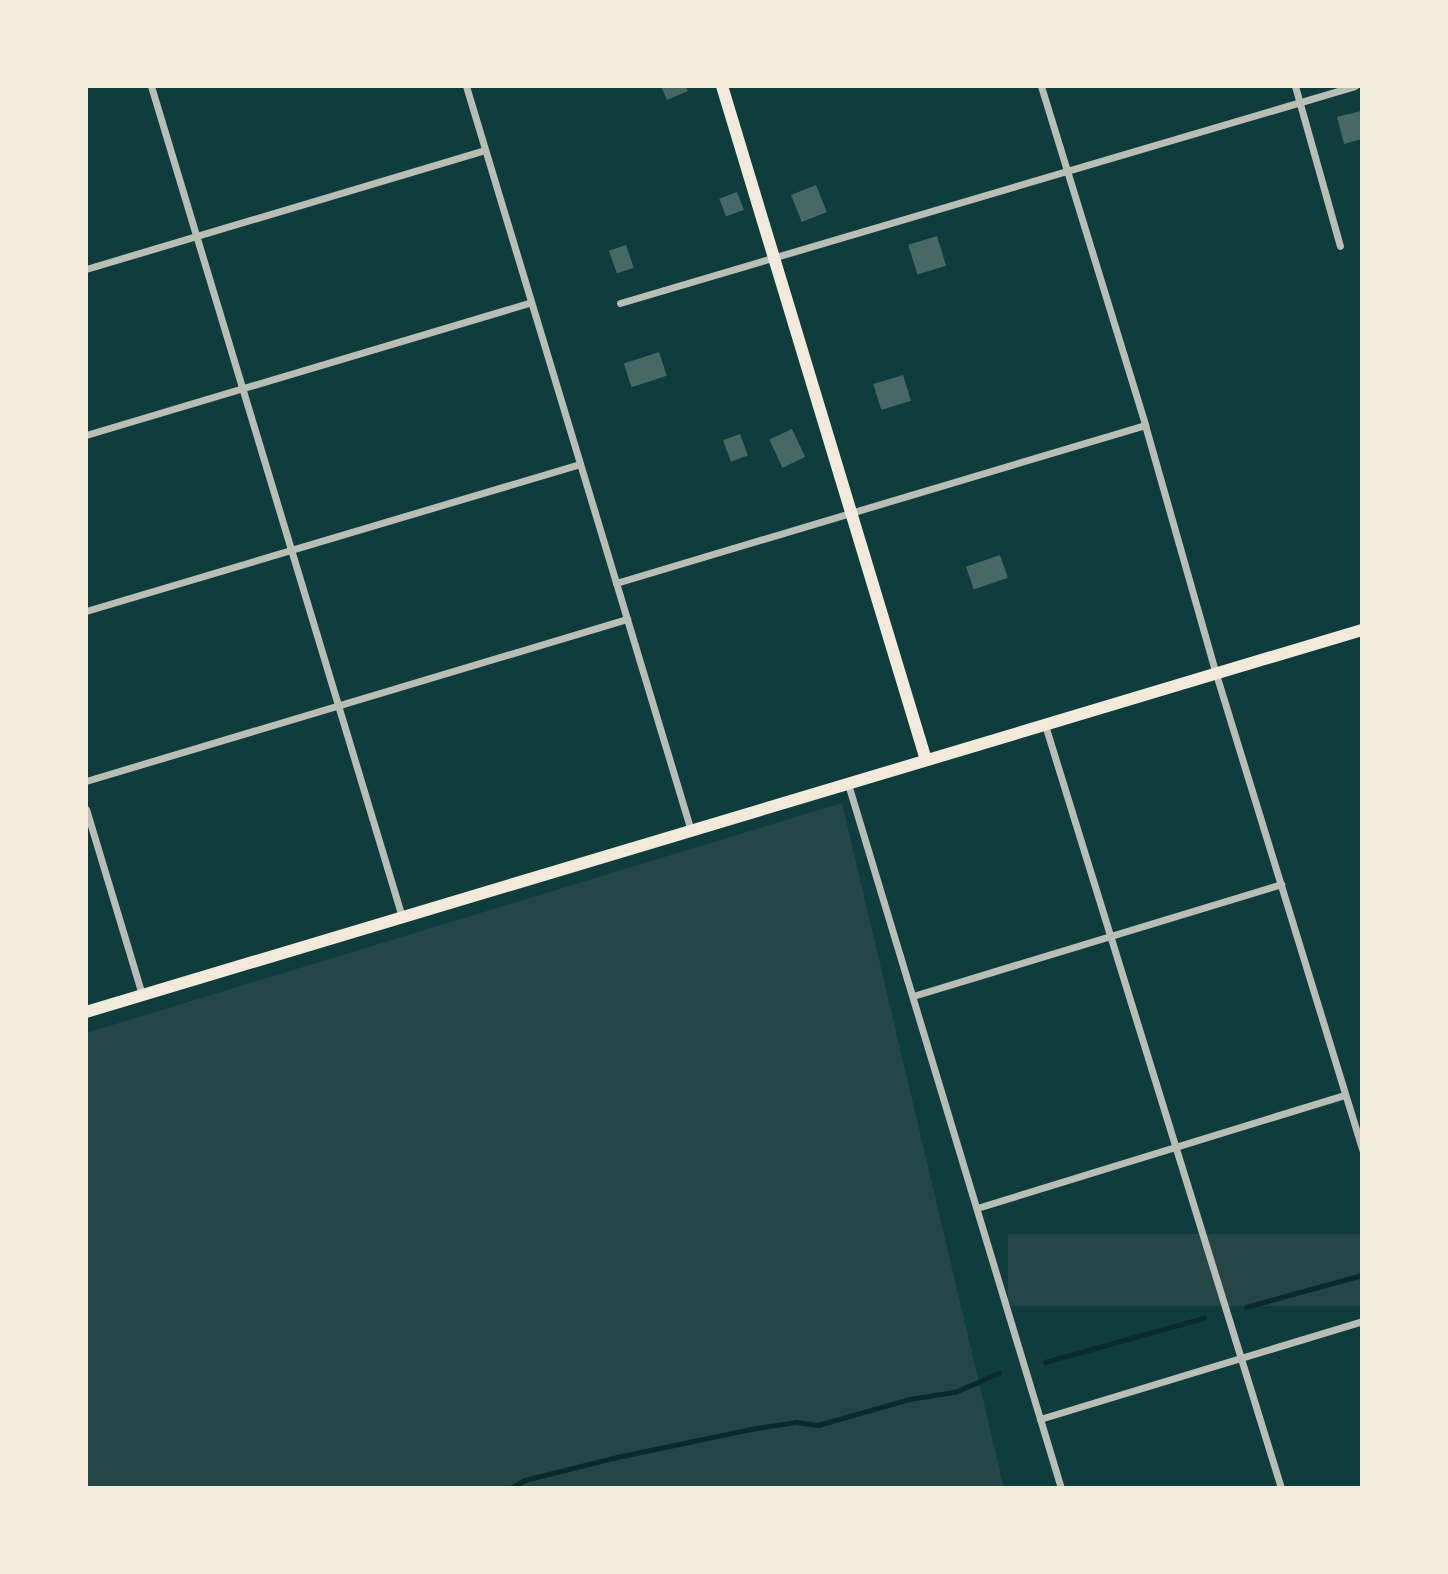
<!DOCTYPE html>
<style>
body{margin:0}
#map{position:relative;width:1448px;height:1574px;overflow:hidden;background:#0f3d3e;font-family:Montserrat,sans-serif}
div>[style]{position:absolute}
.green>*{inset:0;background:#244646;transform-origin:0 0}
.stream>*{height:4.5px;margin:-2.25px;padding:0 2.25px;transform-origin:2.25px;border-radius:2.25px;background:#0a2a2b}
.building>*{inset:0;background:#486865;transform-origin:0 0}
.minor>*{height:7px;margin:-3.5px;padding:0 3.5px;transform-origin:3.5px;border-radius:3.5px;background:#b8beb3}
.secondary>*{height:12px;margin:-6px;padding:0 6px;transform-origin:6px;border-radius:6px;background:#f1e9da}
span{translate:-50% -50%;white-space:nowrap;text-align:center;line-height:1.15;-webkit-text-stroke:5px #f1e9da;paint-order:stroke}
.frame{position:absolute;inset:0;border:88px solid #f1e9da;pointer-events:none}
</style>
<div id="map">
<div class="green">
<div style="clip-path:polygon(842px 803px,1004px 1488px,86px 1488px,86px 1033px)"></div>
<div style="left:1362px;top:1234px;width:72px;height:354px;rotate:90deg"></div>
</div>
<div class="stream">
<div style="left:1246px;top:1307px;width:120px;rotate:-15.4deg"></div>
<div style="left:1045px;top:1362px;width:165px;rotate:-15.5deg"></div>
<div style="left:511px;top:1488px;width:16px;rotate:-30deg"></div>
<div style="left:525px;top:1480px;width:95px;rotate:-14deg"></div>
<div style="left:617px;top:1457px;width:137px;rotate:-11.8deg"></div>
<div style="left:751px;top:1429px;width:46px;rotate:-8.8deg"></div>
<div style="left:796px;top:1422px;width:22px;rotate:8deg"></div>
<div style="left:818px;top:1425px;width:95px;rotate:-15.9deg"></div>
<div style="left:909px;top:1399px;width:47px;rotate:-8.7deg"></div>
<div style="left:955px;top:1392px;width:48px;rotate:-23.4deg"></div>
</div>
<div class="building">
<div style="clip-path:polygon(661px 86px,685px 86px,688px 91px,667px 100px)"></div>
<div style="clip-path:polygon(1361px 111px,1362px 139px,1344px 144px,1337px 117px)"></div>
<div style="left:816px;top:185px;width:29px;height:27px;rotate:68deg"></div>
<div style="left:737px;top:192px;width:19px;height:19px;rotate:69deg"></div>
<div style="left:937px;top:236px;width:31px;height:30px;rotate:73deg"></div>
<div style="left:626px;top:245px;width:24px;height:18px;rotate:71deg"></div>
<div style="left:659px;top:352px;width:25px;height:37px;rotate:72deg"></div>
<div style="left:903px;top:375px;width:27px;height:31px;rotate:73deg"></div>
<div style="left:792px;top:429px;width:31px;height:25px;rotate:65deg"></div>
<div style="left:740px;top:434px;width:23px;height:18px;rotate:70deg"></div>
<div style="left:1000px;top:555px;width:24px;height:36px;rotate:71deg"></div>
</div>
<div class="minor">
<div style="left:151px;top:86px;width:868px;rotate:73.19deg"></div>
<div style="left:466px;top:86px;width:778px;rotate:73.19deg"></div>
<div style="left:1041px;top:86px;width:355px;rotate:72.9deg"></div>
<div style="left:1145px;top:425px;width:259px;rotate:74.1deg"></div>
<div style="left:1216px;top:674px;width:498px;rotate:72.9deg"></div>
<div style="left:1295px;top:86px;width:166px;rotate:74.3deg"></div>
<div style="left:86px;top:269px;width:416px;rotate:-16.6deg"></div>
<div style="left:620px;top:303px;width:766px;rotate:-16.45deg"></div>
<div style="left:86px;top:435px;width:464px;rotate:-16.6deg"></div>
<div style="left:616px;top:583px;width:552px;rotate:-16.63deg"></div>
<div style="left:86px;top:611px;width:515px;rotate:-16.57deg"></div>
<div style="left:1045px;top:725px;width:799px;rotate:72.81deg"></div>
<div style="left:86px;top:781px;width:565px;rotate:-16.67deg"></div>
<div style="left:848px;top:784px;width:736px;rotate:73.17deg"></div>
<div style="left:86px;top:809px;width:194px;rotate:73.2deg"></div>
<div style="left:913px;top:996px;width:385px;rotate:-16.9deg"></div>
<div style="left:977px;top:1208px;width:385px;rotate:-17.1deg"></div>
<div style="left:1040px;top:1419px;width:337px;rotate:-16.9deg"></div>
</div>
<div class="secondary">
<div style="left:722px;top:86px;width:704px;rotate:73.16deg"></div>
<div style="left:86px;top:1012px;width:1332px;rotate:-16.67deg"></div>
</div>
<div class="frame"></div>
</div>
